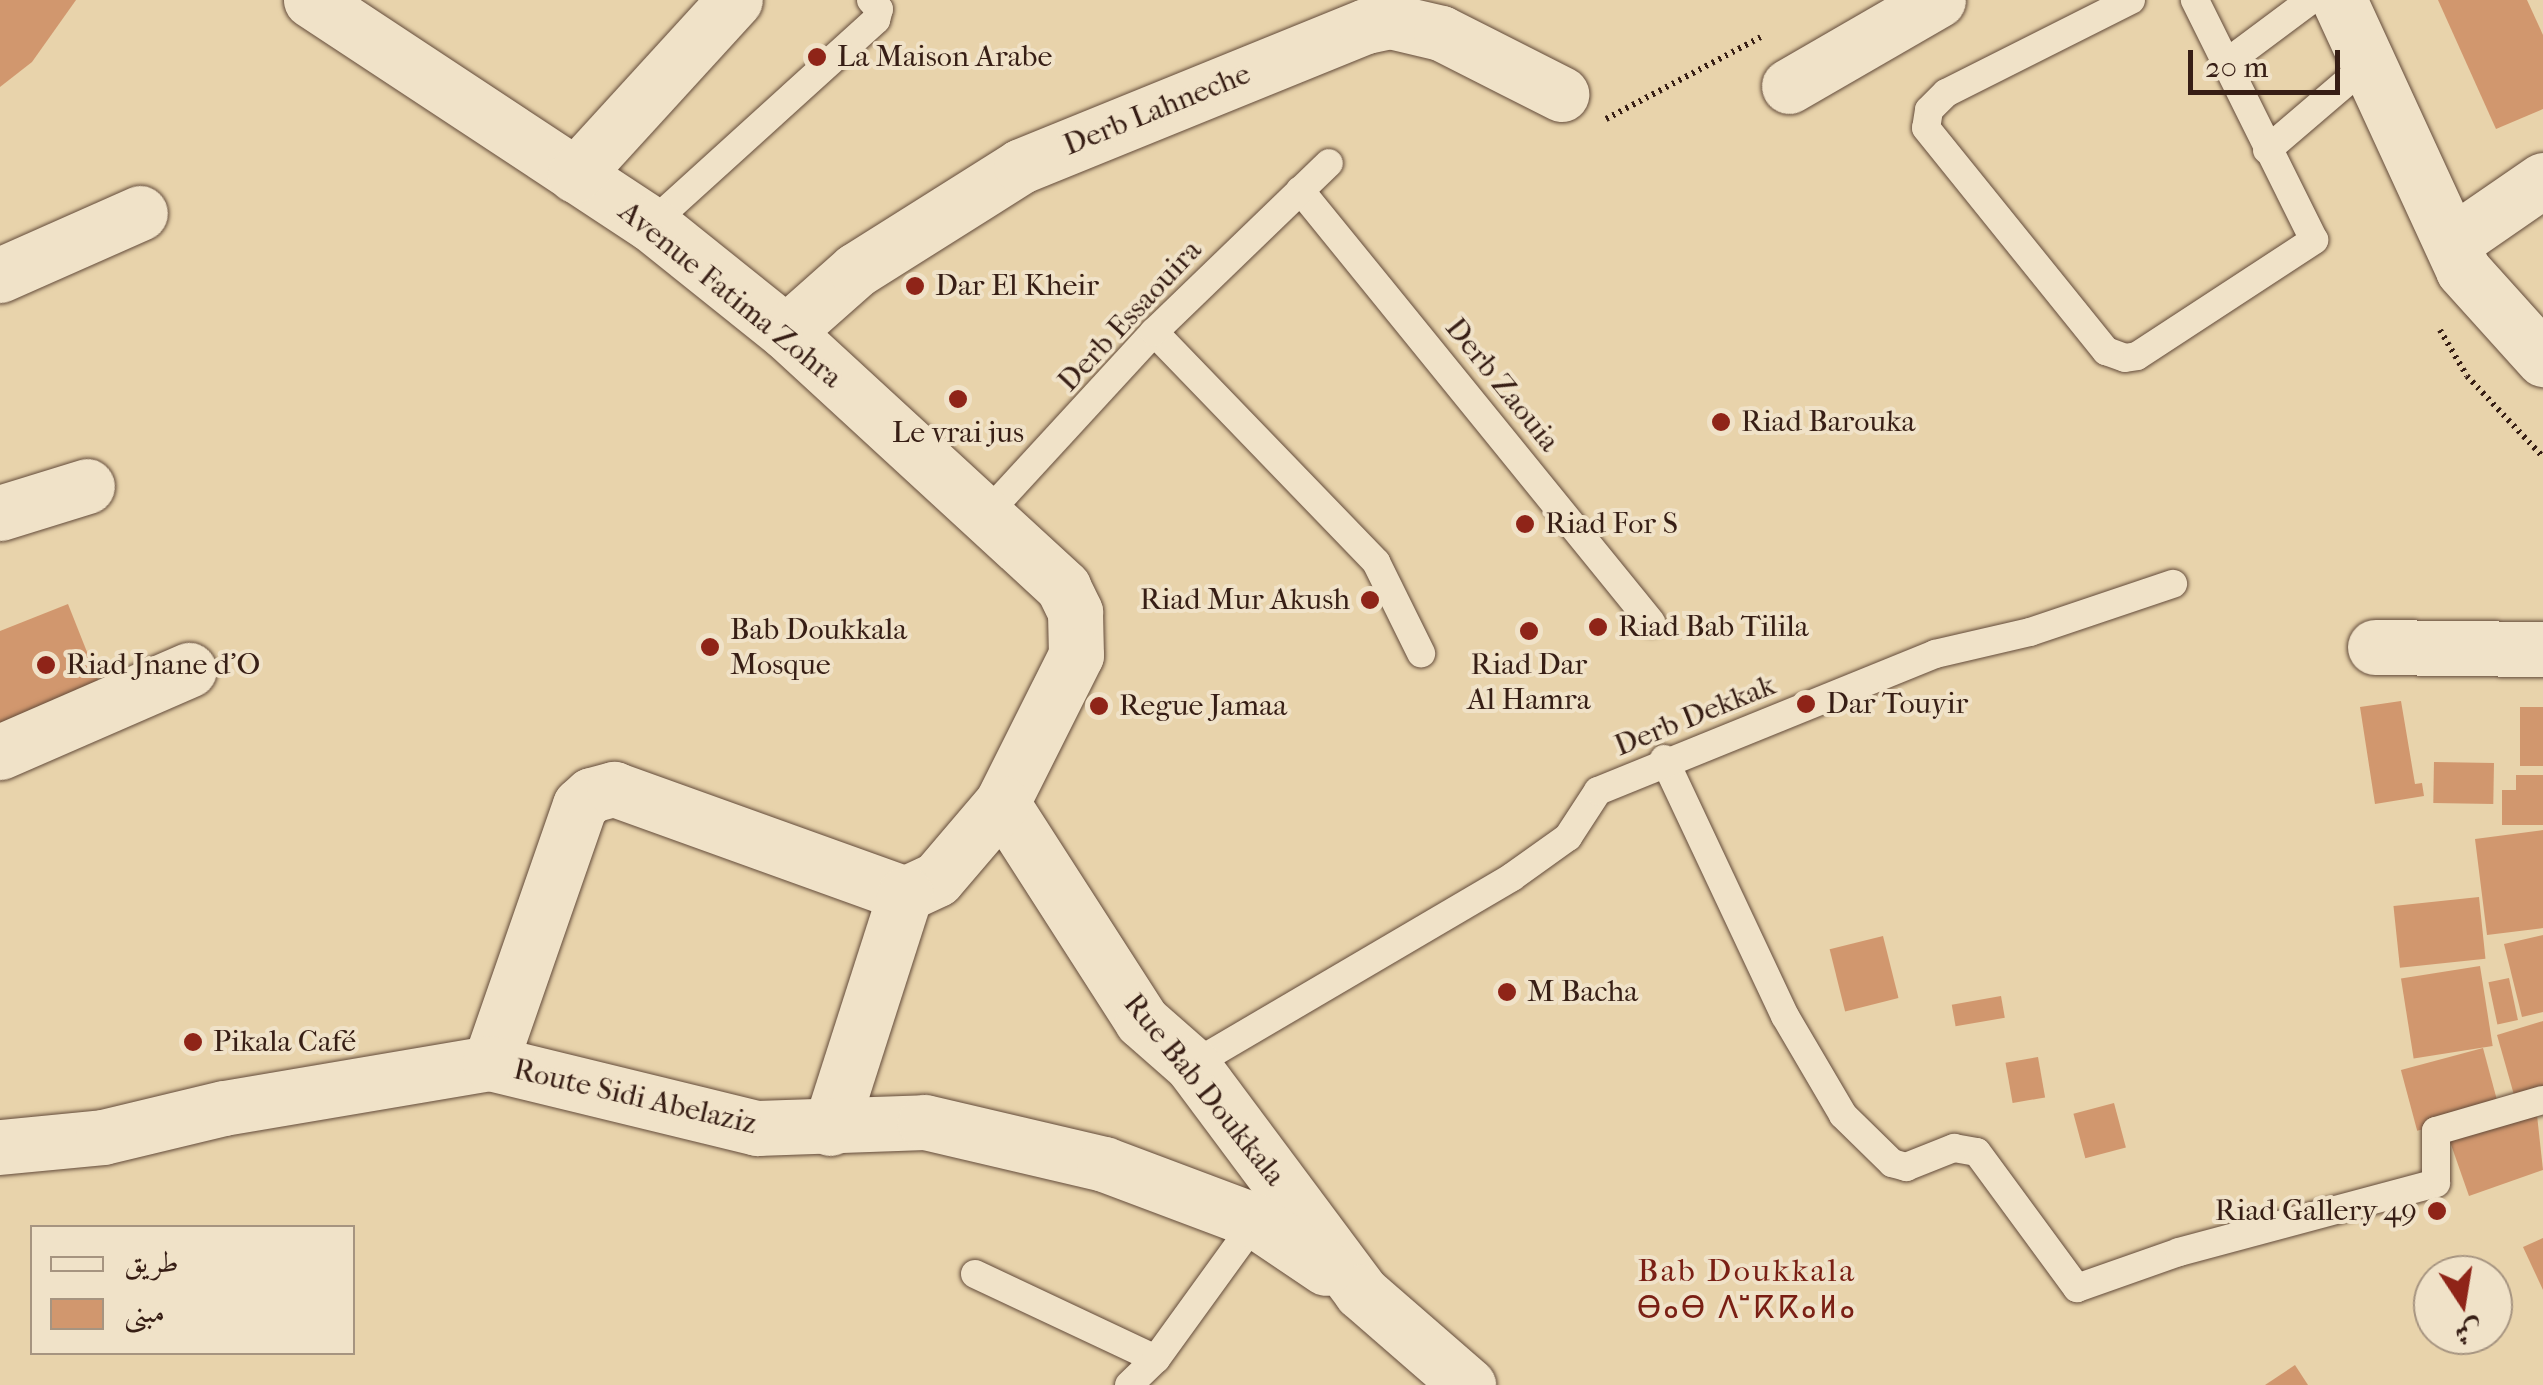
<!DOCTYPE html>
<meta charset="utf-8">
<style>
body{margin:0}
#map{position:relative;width:2543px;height:1385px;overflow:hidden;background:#e8d3ab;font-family:"IM FELL French Canon",Amiri,"Noto Sans Tifinagh",serif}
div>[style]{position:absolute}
.building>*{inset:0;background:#d1976e;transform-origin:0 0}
.path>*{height:6px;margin-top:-3px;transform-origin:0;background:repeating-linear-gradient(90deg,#371e15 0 2.5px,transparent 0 7.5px)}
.roads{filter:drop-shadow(0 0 2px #634b3a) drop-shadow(0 0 2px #634b3a)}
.service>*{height:28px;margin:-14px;padding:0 14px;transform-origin:14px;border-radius:14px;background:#f0e2c8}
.minor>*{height:55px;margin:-27.5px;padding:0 27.5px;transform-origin:27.5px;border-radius:27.5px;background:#f0e2c8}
.dots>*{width:28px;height:28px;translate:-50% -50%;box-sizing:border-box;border:5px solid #f0e2c8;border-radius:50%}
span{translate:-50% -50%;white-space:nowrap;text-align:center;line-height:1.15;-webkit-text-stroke:8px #f0e2c8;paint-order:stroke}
.poi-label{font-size:30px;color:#371e15}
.left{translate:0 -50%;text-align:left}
.right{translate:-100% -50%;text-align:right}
.street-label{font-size:30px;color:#371e15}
.neighbourhood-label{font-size:32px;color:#7a1f14;letter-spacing:2.5px}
.legend{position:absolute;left:30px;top:1225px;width:325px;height:130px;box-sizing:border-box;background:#f0e2c8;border:2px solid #a69480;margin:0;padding:12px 18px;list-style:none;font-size:30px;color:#371e15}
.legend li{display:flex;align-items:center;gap:20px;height:50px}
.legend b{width:50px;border:2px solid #a69480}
.north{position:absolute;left:2413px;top:1255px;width:100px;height:100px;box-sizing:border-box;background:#f0e2c8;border:2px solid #a69480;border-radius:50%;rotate:168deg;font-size:28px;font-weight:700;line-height:40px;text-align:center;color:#371e15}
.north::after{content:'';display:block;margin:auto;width:35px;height:45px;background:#8f2418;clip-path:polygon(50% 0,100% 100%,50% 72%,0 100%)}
.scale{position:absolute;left:2188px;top:50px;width:152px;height:45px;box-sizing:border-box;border:5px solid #371e15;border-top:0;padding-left:12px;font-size:30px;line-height:35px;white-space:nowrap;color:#371e15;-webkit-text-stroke:8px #f0e2c8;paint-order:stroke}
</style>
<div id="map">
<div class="building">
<div style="clip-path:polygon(0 0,76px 0,32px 62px,0 87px)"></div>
<div style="clip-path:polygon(2438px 0,2527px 0,2543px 35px,2543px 109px,2496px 129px)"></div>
<div style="clip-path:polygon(68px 604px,106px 700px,0 735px,0 631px)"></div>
<div style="clip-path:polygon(2401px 701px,2415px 784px,2422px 783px,2424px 796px,2375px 804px,2360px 707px)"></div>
<div style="left:2520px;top:707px;width:23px;height:59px"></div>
<div style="left:2434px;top:762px;width:60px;height:41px;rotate:1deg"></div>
<div style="clip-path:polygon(2516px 775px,2543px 775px,2543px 825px,2502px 825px,2502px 790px,2516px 790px)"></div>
<div style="clip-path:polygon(2543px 830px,2543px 928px,2487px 935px,2475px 839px)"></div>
<div style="left:2479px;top:897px;width:62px;height:86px;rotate:84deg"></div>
<div style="clip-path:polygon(2543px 935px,2543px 1012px,2522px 1017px,2504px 944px)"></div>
<div style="left:1883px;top:936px;width:64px;height:55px;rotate:76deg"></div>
<div style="left:2480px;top:966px;width:81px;height:80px;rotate:81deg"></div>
<div style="left:2509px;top:978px;width:43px;height:21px;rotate:78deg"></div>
<div style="left:2001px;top:996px;width:22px;height:50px;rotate:80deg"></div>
<div style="clip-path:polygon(2543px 1021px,2543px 1095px,2516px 1102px,2497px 1035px)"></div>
<div style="left:2483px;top:1048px;width:63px;height:85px;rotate:75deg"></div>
<div style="left:2038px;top:1057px;width:41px;height:33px;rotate:80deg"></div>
<div style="left:2114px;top:1103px;width:46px;height:42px;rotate:75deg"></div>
<div style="clip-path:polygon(2536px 1106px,2543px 1170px,2469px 1196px,2448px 1136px)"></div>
<div style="clip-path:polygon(2543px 1238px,2543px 1290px,2523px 1247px)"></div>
<div style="clip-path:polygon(2295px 1365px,2308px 1385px,2265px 1385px)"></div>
</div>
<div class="path">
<div style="left:1606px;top:119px;width:175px;rotate:-27.9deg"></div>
<div style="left:2440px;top:330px;width:53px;rotate:59.6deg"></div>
<div style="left:2467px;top:376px;width:111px;rotate:46.8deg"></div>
</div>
<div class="roads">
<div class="service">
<div style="left:2131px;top:0;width:207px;rotate:153.3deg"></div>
<div style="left:1946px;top:93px;width:24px;rotate:135deg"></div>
<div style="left:1929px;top:110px;width:18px;rotate:99deg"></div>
<div style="left:1926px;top:128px;width:287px;rotate:51.1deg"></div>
<div style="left:2106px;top:351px;width:20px;rotate:20deg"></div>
<div style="left:2125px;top:358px;width:12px;rotate:-9deg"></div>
<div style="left:2137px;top:356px;width:212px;rotate:-33.2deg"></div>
<div style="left:2314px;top:240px;width:268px;rotate:-116.4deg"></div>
<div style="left:2225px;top:64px;width:107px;rotate:-36.7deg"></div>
<div style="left:2267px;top:150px;width:134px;rotate:-40.5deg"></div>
<div style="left:1300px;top:190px;width:557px;rotate:50.91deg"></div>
<div style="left:651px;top:224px;width:304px;rotate:-42.2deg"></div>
<div style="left:876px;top:20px;width:11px;rotate:-75deg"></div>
<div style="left:879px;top:9px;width:12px;rotate:-132deg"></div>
<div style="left:1154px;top:332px;width:320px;rotate:46deg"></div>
<div style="left:1376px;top:562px;width:102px;rotate:63.7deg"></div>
<div style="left:983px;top:518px;width:253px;rotate:-47.4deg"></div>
<div style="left:1154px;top:332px;width:243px;rotate:-44deg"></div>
<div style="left:1664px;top:759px;width:284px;rotate:64.8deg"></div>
<div style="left:1785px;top:1016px;width:115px;rotate:59.6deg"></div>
<div style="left:1843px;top:1115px;width:69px;rotate:44.4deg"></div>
<div style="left:1892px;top:1163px;width:15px;rotate:16deg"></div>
<div style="left:1906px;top:1167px;width:52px;rotate:-21.6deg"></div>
<div style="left:1954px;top:1148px;width:23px;rotate:10deg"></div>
<div style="left:1977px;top:1152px;width:169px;rotate:53.7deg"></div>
<div style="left:2077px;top:1288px;width:108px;rotate:-19.4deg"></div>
<div style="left:2179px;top:1252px;width:266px;rotate:-15deg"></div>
<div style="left:2436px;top:1183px;width:52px;rotate:-90deg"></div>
<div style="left:2436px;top:1131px;width:111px;rotate:-16.2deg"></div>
<div style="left:1192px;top:1065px;width:371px;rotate:-30.4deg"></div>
<div style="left:1512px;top:877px;width:69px;rotate:-35.5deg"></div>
<div style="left:1568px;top:837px;width:55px;rotate:-56.9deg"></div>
<div style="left:1598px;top:791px;width:364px;rotate:-22.1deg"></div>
<div style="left:1935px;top:654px;width:98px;rotate:-13deg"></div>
<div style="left:2030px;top:632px;width:151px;rotate:-18.6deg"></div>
<div style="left:975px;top:1274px;width:200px;rotate:25.2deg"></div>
<div style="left:1129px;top:1385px;width:37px;rotate:-44deg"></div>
<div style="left:1156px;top:1359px;width:170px;rotate:-54.1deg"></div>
</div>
<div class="minor">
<div style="left:311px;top:0;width:407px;rotate:33.4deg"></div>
<div style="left:651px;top:224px;width:173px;rotate:38.7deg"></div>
<div style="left:786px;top:332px;width:377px;rotate:42.6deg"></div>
<div style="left:1063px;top:587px;width:28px;rotate:64deg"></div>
<div style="left:1075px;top:612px;width:43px;rotate:88.7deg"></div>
<div style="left:1076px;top:655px;width:165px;rotate:116.6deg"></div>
<div style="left:1002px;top:803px;width:259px;rotate:57.3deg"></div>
<div style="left:1142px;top:1021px;width:67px;rotate:41.3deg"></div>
<div style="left:1192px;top:1065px;width:283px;rotate:53.3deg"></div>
<div style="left:1361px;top:1292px;width:142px;rotate:41deg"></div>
<div style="left:2339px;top:0;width:297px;rotate:65.3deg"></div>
<div style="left:2463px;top:270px;width:120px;rotate:48deg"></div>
<div style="left:1789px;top:86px;width:172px;rotate:-30deg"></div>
<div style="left:575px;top:175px;width:237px;rotate:-47.6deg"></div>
<div style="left:2453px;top:242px;width:109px;rotate:-34.6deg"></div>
<div style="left:0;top:275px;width:153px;rotate:-23.9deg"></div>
<div style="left:786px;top:332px;width:94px;rotate:-41.5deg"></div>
<div style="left:856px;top:270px;width:195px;rotate:-32.2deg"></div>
<div style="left:1021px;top:166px;width:372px;rotate:-22.1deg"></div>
<div style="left:1366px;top:26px;width:25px;rotate:-12deg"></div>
<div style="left:1390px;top:21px;width:52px;rotate:13.2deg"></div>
<div style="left:1441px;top:33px;width:135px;rotate:26.9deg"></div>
<div style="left:0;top:513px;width:91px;rotate:-17.2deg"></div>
<div style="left:2375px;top:647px;width:168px;rotate:0.7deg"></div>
<div style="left:0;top:752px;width:206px;rotate:-23.5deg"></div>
<div style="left:490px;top:1063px;width:273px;rotate:-70.8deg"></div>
<div style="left:580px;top:805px;width:15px;rotate:-42deg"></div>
<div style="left:591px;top:795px;width:24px;rotate:-15deg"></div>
<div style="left:614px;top:789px;width:309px;rotate:19.8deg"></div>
<div style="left:905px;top:894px;width:35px;rotate:-25deg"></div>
<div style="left:937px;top:879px;width:100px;rotate:-49.5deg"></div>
<div style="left:830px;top:1128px;width:246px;rotate:-72.2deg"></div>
<div style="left:0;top:1147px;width:103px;rotate:-5.5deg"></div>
<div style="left:103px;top:1137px;width:124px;rotate:-13.5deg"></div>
<div style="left:224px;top:1108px;width:270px;rotate:-9.6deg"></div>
<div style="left:490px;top:1063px;width:275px;rotate:13.7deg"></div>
<div style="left:757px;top:1128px;width:168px;rotate:-2deg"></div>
<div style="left:925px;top:1122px;width:184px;rotate:13.2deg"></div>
<div style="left:1104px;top:1164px;width:162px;rotate:20.6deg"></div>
<div style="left:1256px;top:1221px;width:84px;rotate:33.9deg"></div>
</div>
</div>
<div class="dots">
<div style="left:817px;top:57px;background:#8f2418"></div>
<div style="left:915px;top:286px;background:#8f2418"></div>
<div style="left:958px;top:399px;background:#8f2418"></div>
<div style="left:1721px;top:422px;background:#8f2418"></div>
<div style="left:1525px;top:524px;background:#8f2418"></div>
<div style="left:1370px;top:600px;background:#8f2418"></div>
<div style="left:1598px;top:627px;background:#8f2418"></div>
<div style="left:1529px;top:631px;background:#8f2418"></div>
<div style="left:710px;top:647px;background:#8f2418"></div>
<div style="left:46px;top:665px;background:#8f2418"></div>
<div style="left:1806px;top:704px;background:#8f2418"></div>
<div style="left:1099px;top:706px;background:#8f2418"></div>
<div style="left:1507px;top:992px;background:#8f2418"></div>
<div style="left:193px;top:1042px;background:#8f2418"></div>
<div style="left:2437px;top:1211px;background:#8f2418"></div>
</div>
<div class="poi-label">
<span class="left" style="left:837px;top:57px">La Maison Arabe</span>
<span class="left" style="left:935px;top:286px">Dar El Kheir</span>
<span class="left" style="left:1741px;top:422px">Riad Barouka</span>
<span style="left:958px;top:433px">Le vrai jus</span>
<span class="left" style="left:1545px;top:524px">Riad For S</span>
<span class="right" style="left:1350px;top:600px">Riad Mur Akush</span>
<span class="left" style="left:1618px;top:627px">Riad Bab Tilila</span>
<span class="left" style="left:730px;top:647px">Bab Doukkala<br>Mosque</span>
<span class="left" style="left:66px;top:665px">Riad Jnane d'O</span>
<span style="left:1529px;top:682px">Riad Dar<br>Al Hamra</span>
<span class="left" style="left:1826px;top:704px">Dar Touyir</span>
<span class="left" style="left:1119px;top:706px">Regue Jamaa</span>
<span class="left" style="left:1527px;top:992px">M Bacha</span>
<span class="left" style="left:213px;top:1042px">Pikala Café</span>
<span class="right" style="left:2417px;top:1211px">Riad Gallery 49</span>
</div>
<div class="street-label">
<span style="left:1157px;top:110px;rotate:-22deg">Derb Lahneche</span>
<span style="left:730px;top:295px;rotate:39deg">Avenue Fatima Zohra</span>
<span style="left:1130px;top:316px;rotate:-47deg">Derb Essaouira</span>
<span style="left:1502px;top:385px;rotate:51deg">Derb Zaouia</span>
<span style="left:1695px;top:716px;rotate:-22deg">Derb Dekkak</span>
<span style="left:1204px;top:1090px;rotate:51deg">Rue Bab Doukkala</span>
<span style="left:635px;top:1097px;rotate:13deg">Route Sidi Abelaziz</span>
</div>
<div class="neighbourhood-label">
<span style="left:1747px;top:1290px">Bab Doukkala<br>ⴱⴰⴱ ⴷⵯⴽⴽⴰⵍⴰ</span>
</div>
<ul class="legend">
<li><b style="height:12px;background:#f0e2c8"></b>طريق</li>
<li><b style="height:28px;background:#d1976e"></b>مبنى</li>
</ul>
<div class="north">ش</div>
<div class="scale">20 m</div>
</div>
